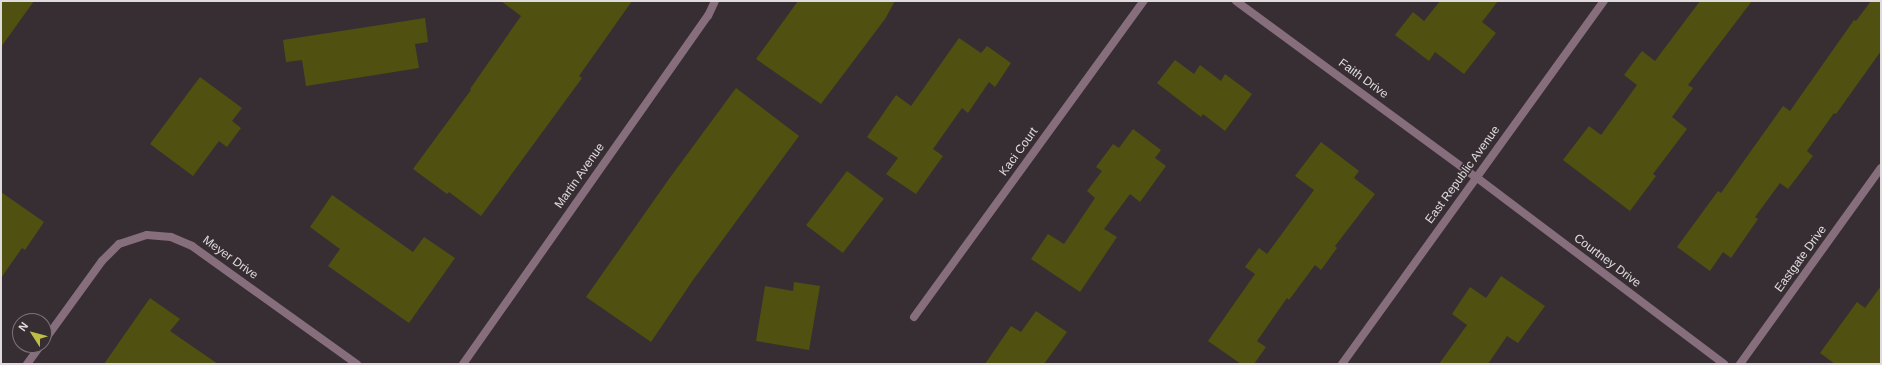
<!DOCTYPE html>
<style>
body{margin:0}
#map{position:relative;width:1882px;height:365px;overflow:hidden;background:#372e33;font-family:Arial,sans-serif}
div>[style]{position:absolute}
.building>*{inset:0;background:#505010;transform-origin:0 0}
.street>*{height:8px;margin:-4px;padding:0 4px;transform-origin:4px;border-radius:4px;background:#876e7c}
span{translate:-50% -50%;white-space:nowrap;text-align:center;line-height:1.15;-webkit-text-stroke:3px #372e33;paint-order:stroke}
.street-label{font-size:12px;color:#e0dbdd}
.frame{position:absolute;inset:0;border:2px solid #e0dbdd;pointer-events:none}
.north{position:absolute;left:12px;top:313px;width:40px;height:40px;box-sizing:border-box;background:#372e33;border:1px solid #7b7377;border-radius:50%;rotate:306deg;font-size:11px;font-weight:700;line-height:16px;text-align:center;color:#e0dbdd}
.north::after{content:'';display:block;margin:auto;width:14px;height:18px;background:#bebf42;clip-path:polygon(50% 0,100% 100%,50% 72%,0 100%)}
</style>
<div id="map">
<div class="building">
<div style="clip-path:polygon(1px 1px,34px 1px,1px 47px)"></div>
<div style="clip-path:polygon(501px 1px,632px 1px,579px 76px,582px 78px,481px 216px,449px 192px,447px 194px,413px 169px,471px 90px,470px 89px,521px 16px)"></div>
<div style="clip-path:polygon(798px 1px,895px 1px,885px 19px,821px 104px,756px 59px)"></div>
<div style="clip-path:polygon(1440px 1px,1498px 1px,1482px 22px,1496px 33px,1464px 74px,1435px 52px,1429px 61px,1395px 35px,1413px 12px,1424px 21px)"></div>
<div style="clip-path:polygon(1700px 1px,1752px 1px,1688px 85px,1693px 88px,1672px 117px,1687px 129px,1653px 174px,1656px 176px,1630px 211px,1563px 160px,1589px 126px,1601px 135px,1637px 85px,1624px 75px,1642px 51px,1655px 61px)"></div>
<div style="clip-path:polygon(1871px 1px,1881px 1px,1881px 51px,1836px 114px,1834px 113px,1807px 151px,1813px 156px,1788px 189px,1780px 183px,1755px 217px,1758px 219px,1731px 258px,1723px 252px,1710px 271px,1677px 247px,1718px 191px,1721px 193px,1783px 106px,1790px 111px,1854px 20px,1856px 21px)"></div>
<div style="clip-path:polygon(425px 18px,428px 42px,415px 44px,419px 68px,306px 86px,302px 60px,286px 62px,283px 40px)"></div>
<div style="clip-path:polygon(959px 38px,981px 53px,987px 46px,1011px 63px,995px 87px,989px 82px,968px 113px,962px 108px,933px 149px,943px 156px,916px 194px,886px 174px,898px 158px,867px 137px,896px 95px,911px 106px)"></div>
<div style="clip-path:polygon(1175px 60px,1194px 74px,1200px 65px,1221px 81px,1225px 74px,1252px 94px,1225px 131px,1203px 114px,1201px 117px,1157px 83px)"></div>
<div style="clip-path:polygon(200px 77px,242px 108px,232px 121px,241px 128px,227px 147px,219px 141px,193px 176px,150px 144px)"></div>
<div style="clip-path:polygon(736px 88px,799px 136px,693px 280px,651px 342px,586px 297px,669px 179px)"></div>
<div style="clip-path:polygon(1133px 129px,1161px 150px,1155px 158px,1166px 166px,1140px 202px,1130px 194px,1104px 229px,1117px 237px,1080px 292px,1031px 259px,1048px 234px,1064px 244px,1095px 198px,1087px 191px,1102px 171px,1096px 167px,1113px 144px,1119px 148px)"></div>
<div style="clip-path:polygon(1321px 142px,1359px 171px,1354px 178px,1375px 194px,1335px 246px,1337px 248px,1321px 270px,1315px 265px,1289px 300px,1287px 298px,1257px 341px,1266px 347px,1254px 364px,1241px 364px,1208px 341px,1255px 274px,1245px 267px,1259px 248px,1267px 254px,1314px 190px,1295px 176px)"></div>
<div style="left:847px;top:171px;width:46px;height:68px;rotate:37deg"></div>
<div style="clip-path:polygon(1px 192px,44px 222px,25px 250px,22px 248px,1px 278px)"></div>
<div style="clip-path:polygon(332px 195px,413px 252px,424px 237px,455px 258px,409px 323px,328px 266px,340px 249px,310px 227px)"></div>
<div style="clip-path:polygon(1501px 276px,1545px 306px,1518px 343px,1507px 336px,1488px 364px,1439px 364px,1467px 325px,1452px 314px,1470px 287px,1486px 298px)"></div>
<div style="clip-path:polygon(794px 282px,820px 286px,809px 350px,756px 341px,765px 286px,793px 291px)"></div>
<div style="clip-path:polygon(1881px 286px,1881px 364px,1835px 364px,1820px 353px,1857px 302px,1865px 308px)"></div>
<div style="clip-path:polygon(150px 298px,180px 319px,170px 331px,218px 364px,104px 364px)"></div>
<div style="clip-path:polygon(1036px 311px,1067px 332px,1044px 364px,985px 364px,1011px 326px,1021px 332px)"></div>
</div>
<div class="street">
<div style="left:1236px;top:1px;width:298px;rotate:36.3deg"></div>
<div style="left:1476px;top:177px;width:311px;rotate:37deg"></div>
<div style="left:914px;top:317px;width:391px;rotate:-54deg"></div>
<div style="left:44px;top:341px;width:99px;rotate:-54.1deg"></div>
<div style="left:102px;top:261px;width:24px;rotate:-45deg"></div>
<div style="left:119px;top:244px;width:29px;rotate:-18deg"></div>
<div style="left:147px;top:235px;width:24px;rotate:5deg"></div>
<div style="left:171px;top:237px;width:23px;rotate:23deg"></div>
<div style="left:192px;top:246px;width:203px;rotate:35.6deg"></div>
<div style="left:27px;top:364px;width:24px;rotate:-54deg"></div>
<div style="left:463px;top:364px;width:426px;rotate:-54.9deg"></div>
<div style="left:708px;top:16px;width:17px;rotate:-65deg"></div>
<div style="left:1342px;top:364px;width:448px;rotate:-54.2deg"></div>
<div style="left:1740px;top:364px;width:241px;rotate:-54.3deg"></div>
</div>
<div class="street-label">
<span style="left:1363px;top:79px;rotate:36deg">Faith Drive</span>
<span style="left:1019px;top:152px;rotate:-54deg">Kaci Court</span>
<span style="left:1463px;top:175px;rotate:-54deg">East Republic Avenue</span>
<span style="left:580px;top:176px;rotate:-55deg">Martin Avenue</span>
<span style="left:230px;top:258px;rotate:36deg">Meyer Drive</span>
<span style="left:1801px;top:259px;rotate:-54deg">Eastgate Drive</span>
<span style="left:1607px;top:261px;rotate:37deg">Courtney Drive</span>
</div>
<div class="frame"></div>
<div class="north">N</div>
</div>
